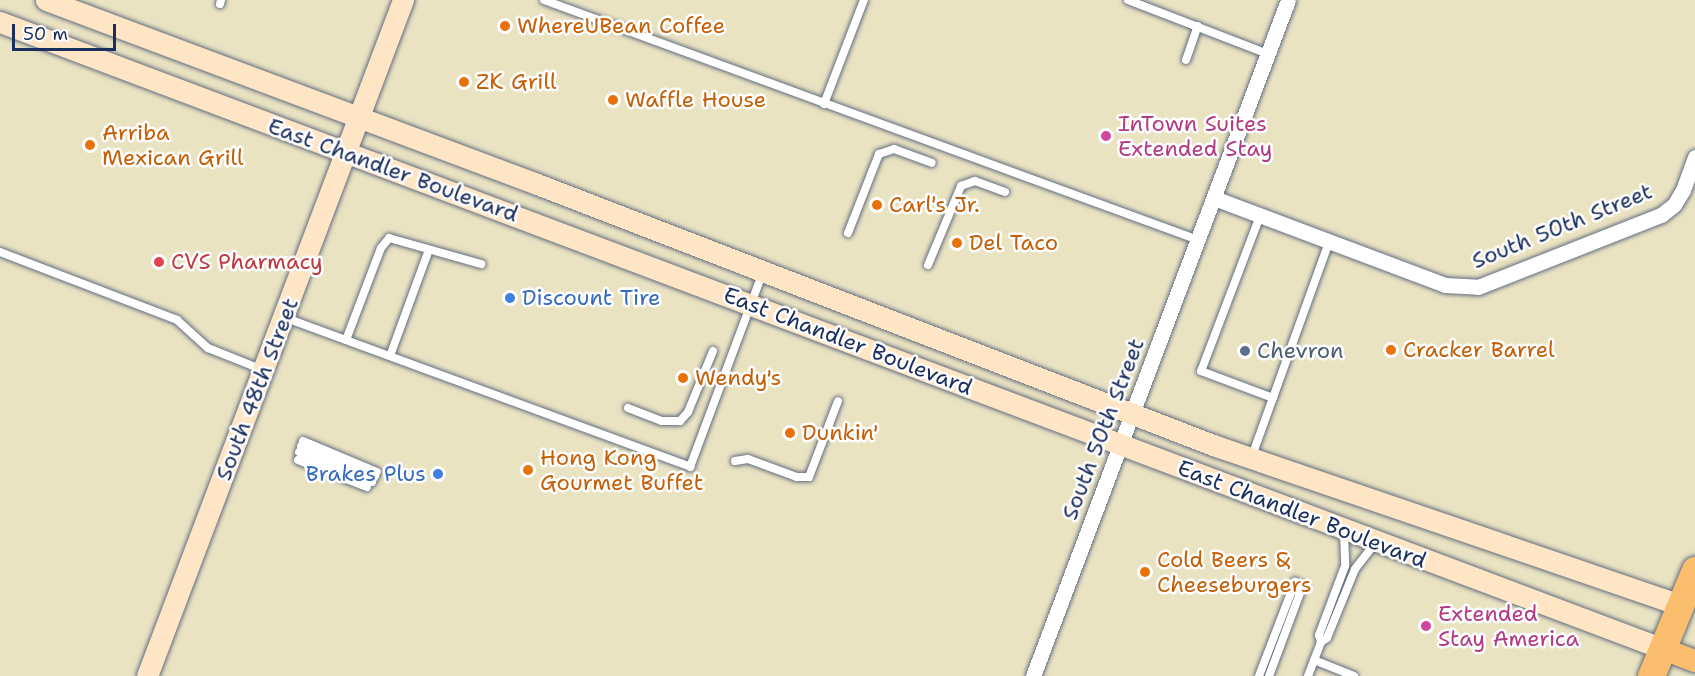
<!DOCTYPE html>
<style>
body{margin:0}
#map{position:relative;width:1695px;height:676px;overflow:hidden;background:#eae3c2;font-family:"Shantell Sans",sans-serif}
div>[style]{position:absolute}
.roads{filter:drop-shadow(0 0 2px #636e81) drop-shadow(0 0 2px #636e81)}
.lane>*{height:8px;margin:-4px;padding:0 4px;transform-origin:4px;border-radius:4px;background:#fff}
.street>*{height:15px;margin:-7.5px;padding:0 7.5px;transform-origin:7.5px;border-radius:7.5px;background:#fff}
.secondary>*{height:21px;margin:-10.5px;padding:0 10.5px;transform-origin:10.5px;border-radius:10.5px;background:#fde5c5}
.primary>*{height:22px;margin:-11px;padding:0 11px;transform-origin:11px;border-radius:11px;background:#fbbd6e}
.highway>*{height:27px;margin:-13.5px;padding:0 13.5px;transform-origin:13.5px;border-radius:13.5px;background:#fbbd6e}
.dots>*{width:16px;height:16px;translate:-50% -50%;box-sizing:border-box;border:3px solid #fff;border-radius:50%}
span{translate:-50% -50%;white-space:nowrap;text-align:center;line-height:1.15;-webkit-text-stroke:5px #fff;paint-order:stroke}
.food-label{font-size:22px;color:#c56008}
.left{translate:0 -50%;text-align:left}
.hotel-label{font-size:22px;color:#b23c85}
.street-label{font-size:22px;color:#1b2f5e}
.health-label{font-size:22px;color:#be3a42}
.shop-label{font-size:22px;color:#366cbe}
.right{translate:-100% -50%;text-align:right}
.service-label{font-size:22px;color:#4e5e75}
.scale{position:absolute;left:12px;top:24px;width:104px;height:27px;box-sizing:border-box;border:3px solid #1b2f5e;border-top:0;padding-left:8px;font-size:18px;line-height:21px;white-space:nowrap;color:#1b2f5e;-webkit-text-stroke:4px #fff;paint-order:stroke}
</style>
<div id="map">
<div class="roads">
<div class="lane">
<div style="left:544px;top:0;width:697px;rotate:20.15deg"></div>
<div style="left:1128px;top:0;width:150px;rotate:21.1deg"></div>
<div style="left:220px;top:4px;width:4px;rotate:-76deg"></div>
<div style="left:1186px;top:60px;width:36px;rotate:-71deg"></div>
<div style="left:824px;top:104px;width:111px;rotate:-69deg"></div>
<div style="left:1260px;top:216px;width:166px;rotate:110.8deg"></div>
<div style="left:1201px;top:371px;width:77px;rotate:20.6deg"></div>
<div style="left:848px;top:233px;width:85px;rotate:-68.6deg"></div>
<div style="left:879px;top:154px;width:16px;rotate:-18deg"></div>
<div style="left:894px;top:149px;width:40px;rotate:20.2deg"></div>
<div style="left:0;top:252px;width:190px;rotate:21deg"></div>
<div style="left:177px;top:320px;width:42px;rotate:42.1deg"></div>
<div style="left:208px;top:348px;width:59px;rotate:21.8deg"></div>
<div style="left:928px;top:265px;width:86px;rotate:-67.3deg"></div>
<div style="left:961px;top:186px;width:15px;rotate:-20deg"></div>
<div style="left:975px;top:181px;width:32px;rotate:20deg"></div>
<div style="left:286px;top:318px;width:431px;rotate:20.2deg"></div>
<div style="left:690px;top:467px;width:208px;rotate:-69.5deg"></div>
<div style="left:346px;top:340px;width:98px;rotate:-69.2deg"></div>
<div style="left:381px;top:248px;width:13px;rotate:-51deg"></div>
<div style="left:389px;top:238px;width:96px;rotate:15.8deg"></div>
<div style="left:390px;top:356px;width:111px;rotate:-69.9deg"></div>
<div style="left:628px;top:408px;width:36px;rotate:21deg"></div>
<div style="left:662px;top:421px;width:18px"></div>
<div style="left:680px;top:421px;width:12px;rotate:-48deg"></div>
<div style="left:688px;top:412px;width:66px;rotate:-67.7deg"></div>
<div style="left:303px;top:441px;width:80px;rotate:22.7deg"></div>
<div style="left:301px;top:446px;width:80px;rotate:22.1deg"></div>
<div style="left:299px;top:452px;width:79px;rotate:22.3deg"></div>
<div style="left:1252px;top:456px;width:227px;rotate:-70.2deg"></div>
<div style="left:298px;top:460px;width:74px;rotate:21.4deg"></div>
<div style="left:735px;top:461px;width:13px;rotate:-9deg"></div>
<div style="left:748px;top:459px;width:52px;rotate:20.2deg"></div>
<div style="left:797px;top:477px;width:12px"></div>
<div style="left:809px;top:477px;width:81px;rotate:-69.1deg"></div>
<div style="left:1344px;top:531px;width:35px;rotate:88deg"></div>
<div style="left:1345px;top:566px;width:74px;rotate:110.6deg"></div>
<div style="left:1319px;top:635px;width:7px;rotate:74deg"></div>
<div style="left:1321px;top:642px;width:7px;rotate:-34deg"></div>
<div style="left:1327px;top:638px;width:74px;rotate:-67.9deg"></div>
<div style="left:1355px;top:569px;width:33px;rotate:-52deg"></div>
<div style="left:1314px;top:660px;width:43px;rotate:21.8deg"></div>
<div style="left:1259px;top:676px;width:101px;rotate:-69deg"></div>
<div style="left:1269px;top:676px;width:97px;rotate:-69.5deg"></div>
<div style="left:1308px;top:676px;width:36px;rotate:-69deg"></div>
</div>
<div class="street">
<div style="left:1214px;top:198px;width:247px;rotate:20.6deg"></div>
<div style="left:1445px;top:285px;width:33px;rotate:3deg"></div>
<div style="left:1478px;top:287px;width:197px;rotate:-21.5deg"></div>
<div style="left:1661px;top:215px;width:16px;rotate:-38deg"></div>
<div style="left:1674px;top:205px;width:17px;rotate:-59deg"></div>
<div style="left:1683px;top:190px;width:35px;rotate:-70deg"></div>
<div style="left:1033px;top:676px;width:722px;rotate:-69.33deg"></div>
</div>
<div class="secondary">
<div style="left:46px;top:0;width:524px;rotate:20.54deg"></div>
<div style="left:537px;top:184px;width:725px;rotate:21.11deg"></div>
<div style="left:1213px;top:445px;width:493px;rotate:18.9deg"></div>
<div style="left:0;top:22px;width:1775px;rotate:20.65deg"></div>
<div style="left:147px;top:676px;width:723px;rotate:-69.26deg"></div>
</div>
<div class="primary">
<div style="left:1661px;top:648px;width:36px;rotate:21deg"></div>
</div>
<div class="highway">
<div style="left:1651px;top:676px;width:115px;rotate:-67.5deg"></div>
</div>
</div>
<div class="dots">
<div style="left:505px;top:26px;background:#e8710a"></div>
<div style="left:464px;top:82px;background:#e8710a"></div>
<div style="left:613px;top:100px;background:#e8710a"></div>
<div style="left:1106px;top:136px;background:#d1479c"></div>
<div style="left:90px;top:145px;background:#e8710a"></div>
<div style="left:877px;top:205px;background:#e8710a"></div>
<div style="left:957px;top:243px;background:#e8710a"></div>
<div style="left:159px;top:262px;background:#e0444e"></div>
<div style="left:510px;top:298px;background:#3f7fe0"></div>
<div style="left:1391px;top:350px;background:#e8710a"></div>
<div style="left:1245px;top:351px;background:#5c6f8a"></div>
<div style="left:683px;top:378px;background:#e8710a"></div>
<div style="left:790px;top:433px;background:#e8710a"></div>
<div style="left:528px;top:470px;background:#e8710a"></div>
<div style="left:438px;top:474px;background:#3f7fe0"></div>
<div style="left:1145px;top:572px;background:#e8710a"></div>
<div style="left:1426px;top:626px;background:#d1479c"></div>
</div>
<div class="food-label">
<span class="left" style="left:517px;top:26px">WhereUBean Coffee</span>
<span class="left" style="left:476px;top:82px">ZK Grill</span>
<span class="left" style="left:625px;top:100px">Waffle House</span>
<span class="left" style="left:102px;top:145px">Arriba<br>Mexican Grill</span>
<span class="left" style="left:889px;top:205px">Carl's Jr.</span>
<span class="left" style="left:969px;top:243px">Del Taco</span>
<span class="left" style="left:1403px;top:350px">Cracker Barrel</span>
<span class="left" style="left:695px;top:378px">Wendy's</span>
<span class="left" style="left:802px;top:433px">Dunkin'</span>
<span class="left" style="left:540px;top:470px">Hong Kong<br>Gourmet Buffet</span>
<span class="left" style="left:1157px;top:572px">Cold Beers &amp;<br>Cheeseburgers</span>
</div>
<div class="hotel-label">
<span class="left" style="left:1118px;top:136px">InTown Suites<br>Extended Stay</span>
<span class="left" style="left:1438px;top:626px">Extended<br>Stay America</span>
</div>
<div class="street-label">
<span style="left:393px;top:170px;rotate:20deg">East Chandler Boulevard</span>
<span style="left:1562px;top:226px;rotate:-22deg">South 50th Street</span>
<span style="left:848px;top:341px;rotate:21deg">East Chandler Boulevard</span>
<span style="left:257px;top:389px;rotate:-69deg">South 48th Street</span>
<span style="left:1103px;top:429px;rotate:-69deg">South 50th Street</span>
<span style="left:1302px;top:514px;rotate:21deg">East Chandler Boulevard</span>
</div>
<div class="health-label">
<span class="left" style="left:171px;top:262px">CVS Pharmacy</span>
</div>
<div class="shop-label">
<span class="left" style="left:522px;top:298px">Discount Tire</span>
<span class="right" style="left:426px;top:474px">Brakes Plus</span>
</div>
<div class="service-label">
<span class="left" style="left:1257px;top:351px">Chevron</span>
</div>
<div class="scale">50 m</div>
</div>
